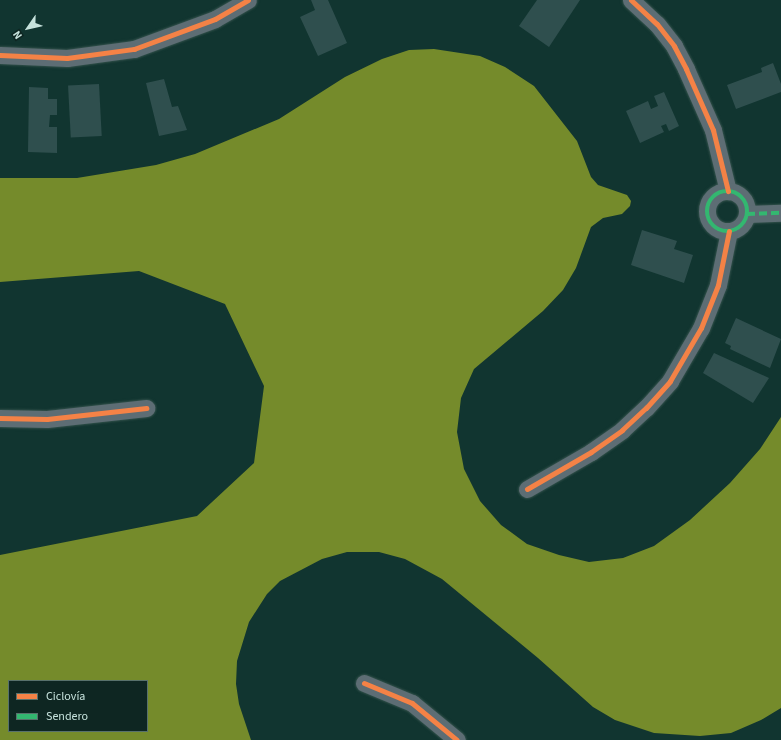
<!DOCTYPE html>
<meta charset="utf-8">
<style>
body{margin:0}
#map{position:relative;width:781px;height:740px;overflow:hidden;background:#113530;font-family:"Source Sans 3",sans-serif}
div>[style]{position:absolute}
.water>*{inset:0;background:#758b2b}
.building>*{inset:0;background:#2f4f4e;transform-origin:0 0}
.roads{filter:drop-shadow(0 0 1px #34524c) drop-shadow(0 0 1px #34524c)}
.minor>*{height:17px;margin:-8.5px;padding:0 8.5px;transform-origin:8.5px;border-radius:8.5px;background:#5d6d74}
.minor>.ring{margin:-8.5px;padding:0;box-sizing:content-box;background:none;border:17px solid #5d6d74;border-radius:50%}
.quiet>*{height:4px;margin-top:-2px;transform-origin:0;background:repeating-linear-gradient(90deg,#33b770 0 8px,transparent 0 12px)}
.quiet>.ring{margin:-2px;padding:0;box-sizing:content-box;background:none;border:4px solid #33b770;border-radius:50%}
.cycleway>*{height:5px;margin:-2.5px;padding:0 2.5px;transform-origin:2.5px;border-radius:2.5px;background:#f48246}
span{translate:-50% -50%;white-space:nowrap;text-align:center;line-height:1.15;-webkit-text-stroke:3.5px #0e2622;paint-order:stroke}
.legend{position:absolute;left:8px;top:680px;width:140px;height:52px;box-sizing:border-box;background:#0e2622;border:1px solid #58716c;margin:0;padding:5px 7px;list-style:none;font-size:12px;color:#c6e2dc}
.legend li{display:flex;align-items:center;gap:8px;height:20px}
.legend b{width:20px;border:1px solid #58716c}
.north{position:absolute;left:8px;top:8px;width:40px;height:40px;-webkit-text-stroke:3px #0e2622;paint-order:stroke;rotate:236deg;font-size:11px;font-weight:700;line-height:16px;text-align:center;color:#c6e2dc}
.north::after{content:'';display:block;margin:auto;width:14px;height:18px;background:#c6e2dc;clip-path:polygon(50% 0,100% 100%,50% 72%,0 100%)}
</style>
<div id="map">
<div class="water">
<div style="clip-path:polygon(evenodd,434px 49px,480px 56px,505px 67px,534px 86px,577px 141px,591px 177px,598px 185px,627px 195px,631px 201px,630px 206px,622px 214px,603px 218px,591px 227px,576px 268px,563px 290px,543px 311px,474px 369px,461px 398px,457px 432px,464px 469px,480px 501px,501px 525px,527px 544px,559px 555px,589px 562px,623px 558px,654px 546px,690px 520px,730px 483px,760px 449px,781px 417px,781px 708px,761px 720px,731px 733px,700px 736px,654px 733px,615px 720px,593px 707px,538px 658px,442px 579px,405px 559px,379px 552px,347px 552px,322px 559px,280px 581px,267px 594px,249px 622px,237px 661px,236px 684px,239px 704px,251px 740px,0 740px,0 555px,197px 516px,254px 463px,264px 386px,225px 304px,139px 271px,0 282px,0 178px,77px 178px,156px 165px,195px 154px,279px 119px,345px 77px,382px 59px,409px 50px,434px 49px,9px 681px,147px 681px,147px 731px,9px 731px,9px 681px)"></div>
</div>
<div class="building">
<div style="clip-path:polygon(311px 0,328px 0,347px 43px,318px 56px,300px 17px,315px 10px)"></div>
<div style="clip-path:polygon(537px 0,580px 0,549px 47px,519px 26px)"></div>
<div style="clip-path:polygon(773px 63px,781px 84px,781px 92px,736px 109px,727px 85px,762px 72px,761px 68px)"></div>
<div style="clip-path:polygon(164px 79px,172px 107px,178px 106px,187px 130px,159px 136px,146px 83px)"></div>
<div style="left:99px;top:84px;width:52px;height:31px;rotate:87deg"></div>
<div style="clip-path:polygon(29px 87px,48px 88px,48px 99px,57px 99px,57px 115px,50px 115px,49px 127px,57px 127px,57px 153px,28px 152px)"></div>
<div style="clip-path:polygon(664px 92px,679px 126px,669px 131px,666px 124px,661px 126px,664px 132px,640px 143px,626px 111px,648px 101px,651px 109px,658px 106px,654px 96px)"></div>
<div style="clip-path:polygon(642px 230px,677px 241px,674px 249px,693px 255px,684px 283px,631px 265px)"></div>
<div style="clip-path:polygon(736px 318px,781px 339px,770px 368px,730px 349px,731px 346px,725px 343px)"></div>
<div style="clip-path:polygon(714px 353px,769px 378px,753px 403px,703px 373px)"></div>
</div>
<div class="roads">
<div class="minor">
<div style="left:631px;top:0;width:35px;rotate:43deg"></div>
<div style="left:657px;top:24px;width:28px;rotate:52deg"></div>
<div style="left:674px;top:46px;width:26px;rotate:62deg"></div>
<div style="left:686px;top:69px;width:67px;rotate:66.1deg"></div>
<div style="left:713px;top:130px;width:63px;rotate:76.2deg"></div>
<div style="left:0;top:55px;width:67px;rotate:2.6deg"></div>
<div style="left:67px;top:58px;width:68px;rotate:-7.7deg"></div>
<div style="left:134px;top:49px;width:86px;rotate:-20.3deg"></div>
<div style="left:215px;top:19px;width:38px;rotate:-30deg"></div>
<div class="ring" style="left:707px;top:191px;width:23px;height:23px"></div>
<div style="left:747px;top:214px;width:34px;rotate:-2deg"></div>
<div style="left:0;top:418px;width:47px;rotate:1.2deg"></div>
<div style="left:47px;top:419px;width:100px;rotate:-6.3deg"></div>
<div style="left:527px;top:489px;width:74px;rotate:-30deg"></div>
<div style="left:591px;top:452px;width:38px;rotate:-35deg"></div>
<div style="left:622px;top:430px;width:33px;rotate:-43deg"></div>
<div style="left:646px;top:408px;width:36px;rotate:-48deg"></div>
<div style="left:670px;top:381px;width:61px;rotate:-59.7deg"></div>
<div style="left:701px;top:328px;width:46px;rotate:-68.4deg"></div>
<div style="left:718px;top:285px;width:55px;rotate:-78.5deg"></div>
<div style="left:364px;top:683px;width:52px;rotate:22.6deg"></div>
<div style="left:412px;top:703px;width:58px;rotate:39.4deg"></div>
</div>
</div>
<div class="quiet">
<div class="ring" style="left:707px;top:191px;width:36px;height:36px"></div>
<div style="left:747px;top:214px;width:34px;rotate:-2deg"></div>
</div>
<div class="cycleway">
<div style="left:631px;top:0;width:35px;rotate:43deg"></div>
<div style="left:657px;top:24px;width:28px;rotate:52deg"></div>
<div style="left:674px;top:46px;width:26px;rotate:62deg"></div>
<div style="left:686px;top:69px;width:67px;rotate:66.1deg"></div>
<div style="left:713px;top:130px;width:63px;rotate:76.2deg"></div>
<div style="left:0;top:55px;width:67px;rotate:2.6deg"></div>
<div style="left:67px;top:58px;width:68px;rotate:-7.7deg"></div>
<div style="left:134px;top:49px;width:86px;rotate:-20.3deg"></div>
<div style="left:215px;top:19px;width:38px;rotate:-30deg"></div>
<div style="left:0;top:418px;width:47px;rotate:1.2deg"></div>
<div style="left:47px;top:419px;width:100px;rotate:-6.3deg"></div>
<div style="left:527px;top:489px;width:74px;rotate:-30deg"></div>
<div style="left:591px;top:452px;width:38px;rotate:-35deg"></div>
<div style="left:622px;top:430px;width:33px;rotate:-43deg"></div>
<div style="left:646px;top:408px;width:36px;rotate:-48deg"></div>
<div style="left:670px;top:381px;width:61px;rotate:-59.7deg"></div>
<div style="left:701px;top:328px;width:46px;rotate:-68.4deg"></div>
<div style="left:718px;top:285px;width:55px;rotate:-78.5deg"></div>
<div style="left:364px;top:683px;width:52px;rotate:22.6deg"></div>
<div style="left:412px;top:703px;width:58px;rotate:39.4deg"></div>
</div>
<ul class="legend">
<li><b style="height:5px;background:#f48246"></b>Ciclovía</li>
<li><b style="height:5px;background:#33b770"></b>Sendero</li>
</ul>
<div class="north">N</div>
</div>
